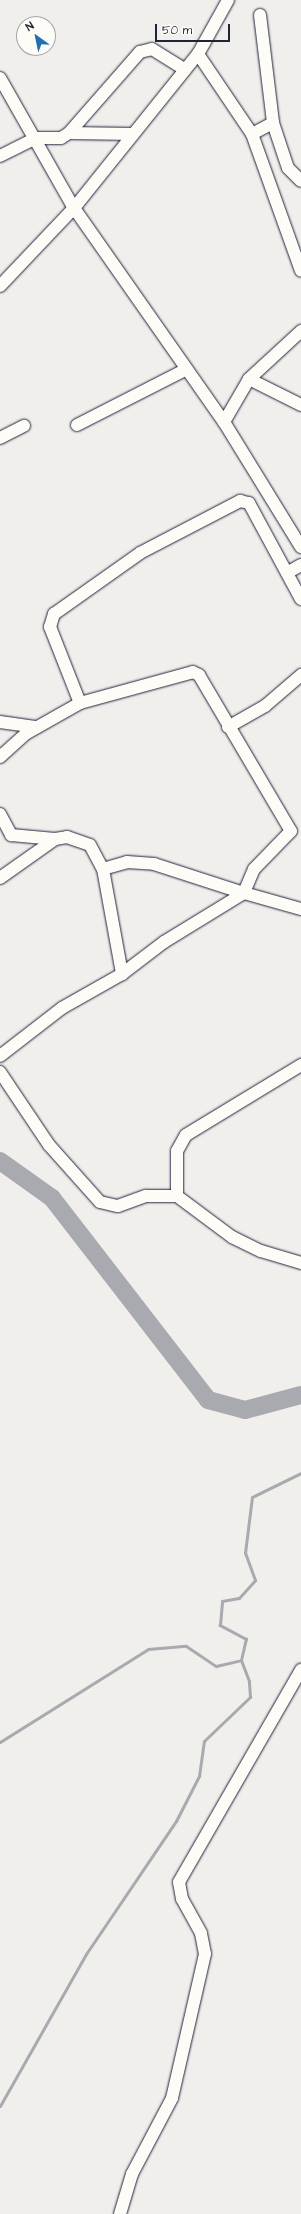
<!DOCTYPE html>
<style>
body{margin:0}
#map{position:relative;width:301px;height:2214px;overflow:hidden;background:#f0efec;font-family:"Architects Daughter",sans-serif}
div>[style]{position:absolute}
.stream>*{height:3px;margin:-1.5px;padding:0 1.5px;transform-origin:1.5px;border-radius:1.5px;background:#a9a9b0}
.river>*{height:18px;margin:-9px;padding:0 9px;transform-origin:9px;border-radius:9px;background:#a9a9b0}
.roads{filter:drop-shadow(0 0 1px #22223b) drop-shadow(0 0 1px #22223b)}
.minor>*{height:12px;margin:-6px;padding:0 6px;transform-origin:6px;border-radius:6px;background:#fdfcf7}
span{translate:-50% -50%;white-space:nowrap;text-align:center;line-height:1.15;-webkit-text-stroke:4px #fdfcf7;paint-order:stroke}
.north{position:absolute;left:16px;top:16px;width:40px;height:40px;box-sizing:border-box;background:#fdfcf7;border:1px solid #a5a5ac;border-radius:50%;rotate:327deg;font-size:11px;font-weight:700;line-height:16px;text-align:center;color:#22223b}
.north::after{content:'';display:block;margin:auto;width:14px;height:18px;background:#1f6fb2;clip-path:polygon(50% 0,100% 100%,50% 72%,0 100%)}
.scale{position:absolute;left:155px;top:24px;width:75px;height:18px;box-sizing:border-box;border:2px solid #22223b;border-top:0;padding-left:5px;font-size:12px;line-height:14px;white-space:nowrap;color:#22223b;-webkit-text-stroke:3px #fdfcf7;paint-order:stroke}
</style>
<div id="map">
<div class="stream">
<div style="left:0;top:1742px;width:175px;rotate:-32.1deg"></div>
<div style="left:148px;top:1649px;width:38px;rotate:-5deg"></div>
<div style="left:186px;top:1646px;width:36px;rotate:34deg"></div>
<div style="left:216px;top:1666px;width:26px;rotate:-13deg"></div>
<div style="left:241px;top:1660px;width:22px;rotate:-77deg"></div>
<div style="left:246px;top:1639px;width:30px;rotate:-152deg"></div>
<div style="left:220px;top:1625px;width:24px;rotate:-85deg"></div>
<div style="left:222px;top:1601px;width:17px;rotate:-10deg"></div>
<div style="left:239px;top:1598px;width:24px;rotate:-48deg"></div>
<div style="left:255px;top:1580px;width:29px;rotate:-110deg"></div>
<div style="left:245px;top:1553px;width:56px;rotate:-82.9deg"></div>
<div style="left:252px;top:1497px;width:55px;rotate:-26.1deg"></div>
<div style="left:0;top:2106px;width:175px;rotate:-60.5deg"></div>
<div style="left:86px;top:1954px;width:161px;rotate:-55.9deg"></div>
<div style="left:176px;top:1821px;width:51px;rotate:-62.9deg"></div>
<div style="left:199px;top:1776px;width:35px;rotate:-82deg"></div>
<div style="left:204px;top:1741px;width:64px;rotate:-43.7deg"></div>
<div style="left:250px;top:1697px;width:16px;rotate:-94deg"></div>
<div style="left:249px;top:1681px;width:22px;rotate:-111deg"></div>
</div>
<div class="river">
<div style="left:0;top:1161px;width:64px;rotate:35.4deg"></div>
<div style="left:52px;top:1198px;width:255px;rotate:52.3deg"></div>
<div style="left:208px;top:1400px;width:38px;rotate:15deg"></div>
<div style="left:245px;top:1410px;width:58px;rotate:-15deg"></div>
</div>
<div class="roads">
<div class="minor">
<div style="left:260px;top:15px;width:109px;rotate:83.1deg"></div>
<div style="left:198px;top:54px;width:97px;rotate:56deg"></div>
<div style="left:252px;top:134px;width:24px;rotate:-28deg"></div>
<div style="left:273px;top:123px;width:47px;rotate:71.6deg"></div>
<div style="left:288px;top:168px;width:18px;rotate:45deg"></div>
<div style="left:0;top:78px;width:150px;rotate:60.4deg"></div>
<div style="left:74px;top:208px;width:261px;rotate:55deg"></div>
<div style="left:224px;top:422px;width:147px;rotate:58.4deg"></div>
<div style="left:69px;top:133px;width:64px;rotate:0.9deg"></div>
<div style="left:252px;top:134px;width:145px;rotate:70.3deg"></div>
<div style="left:0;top:156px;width:40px;rotate:-26.6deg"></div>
<div style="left:36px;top:138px;width:25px"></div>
<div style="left:61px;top:138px;width:9px;rotate:-32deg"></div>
<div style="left:69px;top:133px;width:108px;rotate:-48.8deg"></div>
<div style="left:140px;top:52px;width:12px;rotate:-14deg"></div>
<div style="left:152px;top:49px;width:39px;rotate:32deg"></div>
<div style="left:0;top:286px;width:108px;rotate:-46.5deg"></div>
<div style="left:74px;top:208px;width:198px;rotate:-51.2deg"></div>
<div style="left:198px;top:54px;width:62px;rotate:-60.9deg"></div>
<div style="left:249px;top:379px;width:58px;rotate:26.6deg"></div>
<div style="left:224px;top:422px;width:50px;rotate:-59.8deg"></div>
<div style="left:249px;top:379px;width:71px;rotate:-42.7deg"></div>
<div style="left:77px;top:425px;width:123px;rotate:-27deg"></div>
<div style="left:0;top:438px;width:27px;rotate:-27deg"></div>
<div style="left:287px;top:573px;width:16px;rotate:-30deg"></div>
<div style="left:80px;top:703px;width:82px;rotate:-111.5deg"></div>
<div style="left:50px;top:627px;width:14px;rotate:-73deg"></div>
<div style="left:54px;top:614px;width:105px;rotate:-35.3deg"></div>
<div style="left:140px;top:553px;width:113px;rotate:-27.5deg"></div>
<div style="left:240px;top:501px;width:9px;rotate:13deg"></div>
<div style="left:249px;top:503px;width:109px;rotate:61.6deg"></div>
<div style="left:0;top:722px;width:37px;rotate:8deg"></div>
<div style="left:228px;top:727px;width:43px;rotate:-29.6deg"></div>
<div style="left:265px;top:706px;width:48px;rotate:-40.7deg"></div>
<div style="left:0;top:757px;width:36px;rotate:-42deg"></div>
<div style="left:27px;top:733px;width:61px;rotate:-29.5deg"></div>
<div style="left:80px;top:703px;width:117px;rotate:-15.3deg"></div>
<div style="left:193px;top:672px;width:7px;rotate:27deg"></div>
<div style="left:199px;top:675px;width:181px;rotate:59.5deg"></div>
<div style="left:291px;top:831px;width:53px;rotate:134.2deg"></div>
<div style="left:254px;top:869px;width:26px;rotate:113deg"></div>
<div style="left:244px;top:893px;width:59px;rotate:15.7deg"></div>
<div style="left:0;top:814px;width:24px;rotate:62deg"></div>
<div style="left:11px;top:835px;width:44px;rotate:5.2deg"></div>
<div style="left:103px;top:869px;width:25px;rotate:-16deg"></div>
<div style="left:127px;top:862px;width:27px;rotate:4deg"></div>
<div style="left:154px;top:864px;width:95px;rotate:17.9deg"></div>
<div style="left:244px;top:893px;width:94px;rotate:148.5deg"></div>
<div style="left:164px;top:942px;width:53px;rotate:142.7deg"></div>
<div style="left:0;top:878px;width:67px;rotate:-35.3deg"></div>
<div style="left:55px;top:839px;width:12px;rotate:-9deg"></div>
<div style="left:67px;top:837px;width:24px;rotate:19deg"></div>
<div style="left:90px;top:845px;width:27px;rotate:62deg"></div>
<div style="left:103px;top:869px;width:107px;rotate:79.7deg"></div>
<div style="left:122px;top:974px;width:69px;rotate:150.5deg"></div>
<div style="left:62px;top:1008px;width:78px;rotate:142.3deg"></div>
<div style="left:0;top:1072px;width:88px;rotate:56.1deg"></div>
<div style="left:49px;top:1145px;width:76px;rotate:48.2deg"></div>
<div style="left:100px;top:1202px;width:18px;rotate:13deg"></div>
<div style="left:118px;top:1206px;width:30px;rotate:-20deg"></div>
<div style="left:146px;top:1196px;width:31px"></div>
<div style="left:177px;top:1196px;width:69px;rotate:36.7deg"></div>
<div style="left:232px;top:1237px;width:32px;rotate:26deg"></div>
<div style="left:261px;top:1251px;width:42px;rotate:16.7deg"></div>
<div style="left:177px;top:1196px;width:45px;rotate:-90deg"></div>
<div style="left:177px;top:1151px;width:18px;rotate:-61deg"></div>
<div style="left:186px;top:1135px;width:135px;rotate:-31.3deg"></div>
<div style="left:120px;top:2214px;width:42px;rotate:-73.3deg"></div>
<div style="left:132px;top:2174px;width:86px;rotate:-62.2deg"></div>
<div style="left:172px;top:2098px;width:148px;rotate:-77.1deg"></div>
<div style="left:205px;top:1954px;width:21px;rotate:-101deg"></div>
<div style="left:201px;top:1933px;width:39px;rotate:-119deg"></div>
<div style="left:182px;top:1899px;width:17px;rotate:-100deg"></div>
<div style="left:179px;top:1882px;width:245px;rotate:-60.1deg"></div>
</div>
</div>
<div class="north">N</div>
<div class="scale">50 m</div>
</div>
